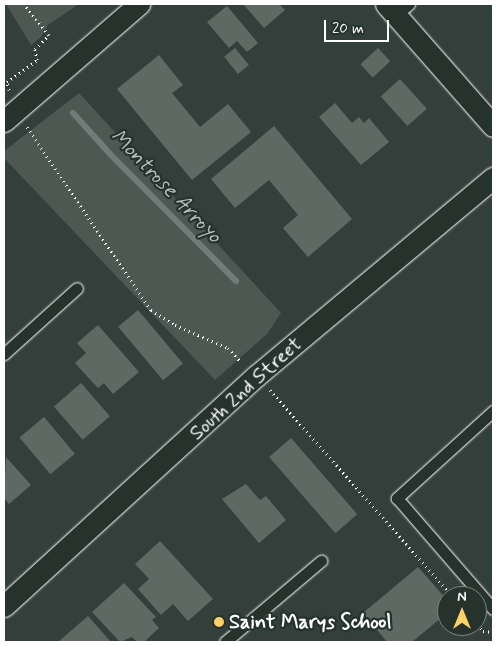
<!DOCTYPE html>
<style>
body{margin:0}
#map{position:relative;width:497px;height:646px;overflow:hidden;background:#333f3a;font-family:Mynerve,sans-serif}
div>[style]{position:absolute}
.green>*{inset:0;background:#4d5853}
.stream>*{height:6px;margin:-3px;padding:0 3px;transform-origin:3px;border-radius:3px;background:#737b78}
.building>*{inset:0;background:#5f6964;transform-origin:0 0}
.path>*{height:3px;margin-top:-1.5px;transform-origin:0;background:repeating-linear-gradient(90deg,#fff 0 1px,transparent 0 5px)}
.roads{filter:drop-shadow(0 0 1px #fff) drop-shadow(0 0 1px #fff)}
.service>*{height:11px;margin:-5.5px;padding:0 5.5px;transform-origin:5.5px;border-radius:5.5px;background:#26332d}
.minor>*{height:21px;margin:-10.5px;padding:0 10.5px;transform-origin:10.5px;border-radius:10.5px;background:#26332d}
.dots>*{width:14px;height:14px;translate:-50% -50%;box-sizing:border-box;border:2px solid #26332d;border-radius:50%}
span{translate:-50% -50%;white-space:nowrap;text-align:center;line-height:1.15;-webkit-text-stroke:4.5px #26332d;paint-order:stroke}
.street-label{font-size:20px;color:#fff}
.poi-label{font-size:20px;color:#fff;font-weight:700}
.left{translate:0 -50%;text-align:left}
.water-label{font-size:21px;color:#b9bdbc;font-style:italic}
.frame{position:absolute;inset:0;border:5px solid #fff;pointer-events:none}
.north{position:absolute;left:437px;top:586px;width:50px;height:50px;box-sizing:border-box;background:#26332d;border:1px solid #7d8581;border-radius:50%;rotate:0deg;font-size:14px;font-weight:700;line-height:20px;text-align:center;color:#fff}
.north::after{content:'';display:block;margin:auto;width:18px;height:22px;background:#ffd166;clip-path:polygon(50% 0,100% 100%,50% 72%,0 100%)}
.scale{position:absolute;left:324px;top:20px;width:65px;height:22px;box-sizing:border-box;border:2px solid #fff;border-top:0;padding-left:6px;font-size:15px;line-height:18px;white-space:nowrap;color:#fff;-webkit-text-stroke:4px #26332d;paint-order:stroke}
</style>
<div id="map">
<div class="green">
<div style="clip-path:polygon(6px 4px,79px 4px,48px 25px,41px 37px,31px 45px)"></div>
<div style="clip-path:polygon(79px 93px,281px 313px,267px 334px,215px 380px,4px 158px,4px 151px)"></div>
</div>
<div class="stream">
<div style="left:73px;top:113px;width:55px;rotate:47.9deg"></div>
<div style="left:110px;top:154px;width:179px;rotate:45.2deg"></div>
</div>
<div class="building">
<div style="clip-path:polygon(243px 4px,279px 4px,285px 10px,264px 28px)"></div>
<div style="clip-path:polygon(227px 6px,258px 43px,247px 52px,237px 41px,229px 48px,207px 22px)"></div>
<div style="left:235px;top:48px;width:22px;height:14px;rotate:51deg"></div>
<div style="left:378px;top:48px;width:18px;height:24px;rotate:47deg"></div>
<div style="clip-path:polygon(159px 55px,183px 85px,172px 93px,200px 127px,228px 104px,251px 132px,192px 180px,117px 89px)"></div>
<div style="left:400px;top:79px;width:40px;height:26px;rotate:48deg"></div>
<div style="clip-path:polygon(335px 103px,352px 123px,359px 117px,364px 123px,369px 118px,389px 142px,361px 165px,319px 117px)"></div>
<div style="clip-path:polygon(274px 126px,352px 219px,308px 257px,283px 228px,298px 215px,269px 180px,235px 208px,211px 179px)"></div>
<div style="left:138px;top:310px;width:70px;height:26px;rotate:50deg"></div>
<div style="clip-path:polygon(98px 325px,139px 372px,113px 394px,104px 383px,98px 388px,75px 363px,86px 353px,77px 343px)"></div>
<div style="left:81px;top:383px;width:44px;height:36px;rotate:49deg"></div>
<div style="left:44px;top:417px;width:48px;height:32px;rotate:50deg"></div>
<div style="left:291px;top:438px;width:101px;height:29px;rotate:49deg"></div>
<div style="clip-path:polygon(6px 457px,31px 485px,9px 504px,4px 498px)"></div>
<div style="clip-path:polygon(246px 484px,260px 500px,266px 496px,286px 520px,259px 543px,222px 499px)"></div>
<div style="clip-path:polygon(160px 541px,213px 599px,188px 621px,173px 604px,161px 615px,138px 589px,149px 579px,135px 564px)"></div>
<div style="clip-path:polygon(418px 567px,447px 600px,447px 613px,412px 642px,387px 642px,363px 613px)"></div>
<div style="clip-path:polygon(124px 583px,156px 617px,152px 620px,159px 628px,144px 642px,137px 642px,132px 637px,120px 642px,92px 612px)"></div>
<div style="clip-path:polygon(88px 616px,111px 642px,58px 642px)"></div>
</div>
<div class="path">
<div style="left:9px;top:90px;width:8px;rotate:-104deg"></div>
<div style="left:7px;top:82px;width:37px;rotate:-36deg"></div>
<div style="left:37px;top:60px;width:11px;rotate:-100deg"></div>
<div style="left:35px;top:49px;width:20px;rotate:-45deg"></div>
<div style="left:49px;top:35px;width:40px;rotate:-129deg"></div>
<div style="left:27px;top:127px;width:221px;rotate:55.9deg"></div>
<div style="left:151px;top:310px;width:28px;rotate:32deg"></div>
<div style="left:175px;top:325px;width:58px;rotate:23.5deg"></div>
<div style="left:228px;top:348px;width:19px;rotate:47deg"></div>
<div style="left:270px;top:390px;width:275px;rotate:48.5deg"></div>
<div style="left:477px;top:625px;width:8px;rotate:45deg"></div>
<div style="left:483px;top:631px;width:10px;rotate:6deg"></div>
</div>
<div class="roads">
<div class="service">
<div style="left:396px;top:15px;width:17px;rotate:-40deg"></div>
<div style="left:4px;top:354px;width:98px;rotate:-42.1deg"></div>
<div style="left:493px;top:411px;width:130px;rotate:137.8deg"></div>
<div style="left:397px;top:498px;width:147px;rotate:49.1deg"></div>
<div style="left:225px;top:642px;width:126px;rotate:-40.2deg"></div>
</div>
<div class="minor">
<div style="left:386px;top:4px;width:162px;rotate:48.7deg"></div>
<div style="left:4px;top:121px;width:179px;rotate:-40.9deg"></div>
<div style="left:4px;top:606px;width:341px;rotate:-42.4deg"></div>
<div style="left:256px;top:376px;width:309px;rotate:-39.9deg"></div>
</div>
</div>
<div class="dots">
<div style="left:219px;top:622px;background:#ffd166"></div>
</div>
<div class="street-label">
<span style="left:246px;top:389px;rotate:-42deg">South 2nd Street</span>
</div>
<div class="poi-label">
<span class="left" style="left:229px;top:622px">Saint Marys School</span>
</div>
<div class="water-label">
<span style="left:166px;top:186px;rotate:46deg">Montrose Arroyo</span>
</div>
<div class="frame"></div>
<div class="north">N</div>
<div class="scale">20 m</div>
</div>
